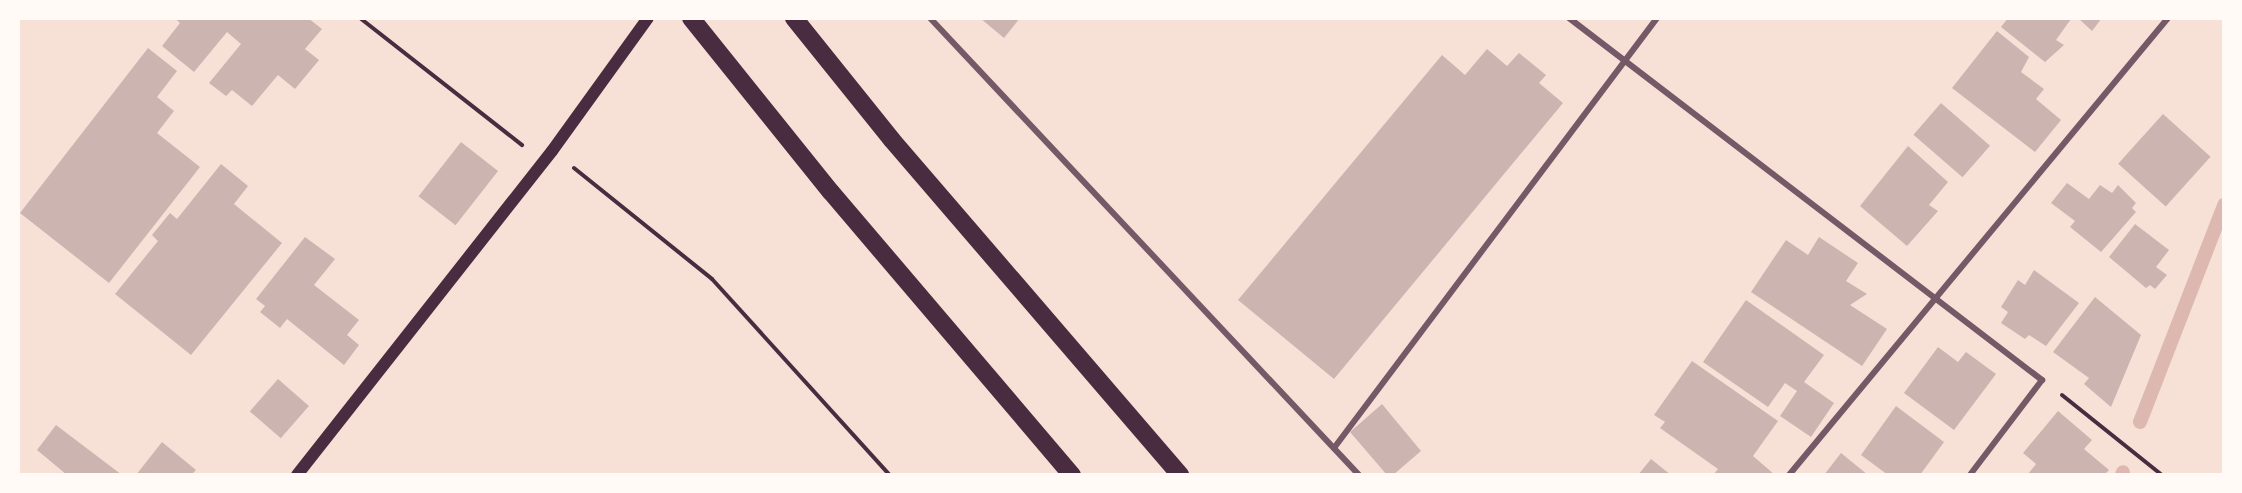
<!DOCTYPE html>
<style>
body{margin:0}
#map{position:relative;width:2242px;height:493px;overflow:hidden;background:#f7e1d7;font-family:"Source Serif 4",serif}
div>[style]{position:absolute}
.stream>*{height:14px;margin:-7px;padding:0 7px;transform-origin:7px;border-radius:7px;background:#dcb8b0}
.building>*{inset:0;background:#ccb4b1;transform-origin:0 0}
.path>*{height:4px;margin:-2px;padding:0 2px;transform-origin:2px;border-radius:2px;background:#4a2c40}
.minor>*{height:6px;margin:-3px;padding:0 3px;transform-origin:3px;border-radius:3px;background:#755966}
.secondary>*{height:12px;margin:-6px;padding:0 6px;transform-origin:6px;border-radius:6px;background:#4a2c40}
.motorway>*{height:18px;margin:-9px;padding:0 9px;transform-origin:9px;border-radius:9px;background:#4a2c40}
span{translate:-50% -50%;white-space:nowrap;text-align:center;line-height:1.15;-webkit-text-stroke:4.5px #fffaf5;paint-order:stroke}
.frame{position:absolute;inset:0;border:20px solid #fffaf5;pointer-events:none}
</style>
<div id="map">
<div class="stream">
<div style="left:2140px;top:422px;width:233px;rotate:-68.8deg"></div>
<div style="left:2122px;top:475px;width:3px;rotate:-72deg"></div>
</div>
<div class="building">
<div style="clip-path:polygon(175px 18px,308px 18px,322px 29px,305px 49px,319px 60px,295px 89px,278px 75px,252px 106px,232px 90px,226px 96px,209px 83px,241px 44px,227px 32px,194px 72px,162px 46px,180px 23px)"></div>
<div style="clip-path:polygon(980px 18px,1020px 18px,1004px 38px)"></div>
<div style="clip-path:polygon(2008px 18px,2070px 18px,2071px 19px,2056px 40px,2064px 45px,2045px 62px,2001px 27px)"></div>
<div style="clip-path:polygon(2078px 18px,2102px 18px,2092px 31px)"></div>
<div style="clip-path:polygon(1997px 31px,2029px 57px,2021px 72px,2044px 89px,2036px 99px,2061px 120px,2035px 152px,1952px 88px)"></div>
<div style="clip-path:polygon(148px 48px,177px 71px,157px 97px,174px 111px,157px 133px,200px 167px,109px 283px,20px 213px)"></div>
<div style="clip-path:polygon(1487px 49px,1507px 66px,1519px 53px,1546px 75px,1539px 83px,1563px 103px,1334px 379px,1238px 300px,1442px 55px,1465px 75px)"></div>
<div style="left:1941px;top:103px;width:65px;height:42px;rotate:41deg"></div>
<div style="left:2163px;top:114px;width:64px;height:67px;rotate:42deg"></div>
<div style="left:461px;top:142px;width:47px;height:69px;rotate:38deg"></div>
<div style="clip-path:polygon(1908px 146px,1948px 182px,1929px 205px,1938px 211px,1907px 246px,1860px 206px)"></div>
<div style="clip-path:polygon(221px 164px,248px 186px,234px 204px,282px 243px,191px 355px,115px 294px,158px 241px,152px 235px,170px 213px,177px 219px)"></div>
<div style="clip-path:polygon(2067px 183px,2089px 199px,2100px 185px,2112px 193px,2118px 185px,2136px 203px,2132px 208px,2136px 212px,2101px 252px,2070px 227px,2075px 221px,2051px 203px)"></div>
<div style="clip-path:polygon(2135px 224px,2169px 250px,2156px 267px,2167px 275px,2155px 289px,2150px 285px,2146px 288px,2109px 257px)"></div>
<div style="clip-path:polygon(305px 237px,335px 259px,314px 285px,359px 320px,347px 335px,359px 345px,344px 365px,287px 319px,280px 328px,260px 312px,265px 306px,256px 299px)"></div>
<div style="clip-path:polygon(1819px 237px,1858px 263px,1846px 281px,1867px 294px,1850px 305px,1887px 329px,1862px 366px,1751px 292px,1786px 240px,1808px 255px)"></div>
<div style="clip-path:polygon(2034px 270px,2079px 303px,2046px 346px,2029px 335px,2025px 339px,2001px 323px,2008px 312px,2001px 307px,2018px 280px,2025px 285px)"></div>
<div style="clip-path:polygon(2095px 297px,2141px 335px,2111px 407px,2084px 384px,2089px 378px,2053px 352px)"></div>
<div style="clip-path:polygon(1746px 300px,1824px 355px,1804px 382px,1834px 403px,1811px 437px,1780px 416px,1797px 391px,1785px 383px,1768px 407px,1703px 362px)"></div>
<div style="clip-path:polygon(1938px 347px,1958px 362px,1966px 352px,1996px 374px,1954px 430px,1904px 393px)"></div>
<div style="clip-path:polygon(1692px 361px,1778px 421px,1753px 456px,1775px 475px,1713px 475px,1718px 469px,1660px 428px,1665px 422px,1654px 415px)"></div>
<div style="left:278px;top:379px;width:41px;height:43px;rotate:41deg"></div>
<div style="clip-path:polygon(1382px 404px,1421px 451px,1393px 475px,1387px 475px,1350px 432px)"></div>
<div style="clip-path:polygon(1896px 406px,1944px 442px,1920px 475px,1888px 475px,1861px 455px)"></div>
<div style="clip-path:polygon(2058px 411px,2092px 440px,2084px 449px,2109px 470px,2104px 475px,2027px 475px,2036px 464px,2023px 453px)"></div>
<div style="clip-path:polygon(56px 425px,122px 475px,67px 475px,37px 450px)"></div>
<div style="clip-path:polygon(162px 442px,196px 470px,191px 475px,136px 475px)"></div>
<div style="clip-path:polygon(1841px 453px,1868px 475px,1824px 475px)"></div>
<div style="clip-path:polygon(1651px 459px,1671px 475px,1638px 475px)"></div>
</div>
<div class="path">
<div style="left:360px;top:18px;width:206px;rotate:38.1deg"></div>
<div style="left:574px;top:168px;width:177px;rotate:38.8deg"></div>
<div style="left:712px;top:279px;width:265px;rotate:47.8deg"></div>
<div style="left:2062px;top:395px;width:128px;rotate:38.7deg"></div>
</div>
<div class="minor">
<div style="left:930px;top:18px;width:627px;rotate:46.81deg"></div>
<div style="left:1569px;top:18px;width:596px;rotate:37.43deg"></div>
<div style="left:2042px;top:380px;width:119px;rotate:127.2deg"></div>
<div style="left:1334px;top:448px;width:538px;rotate:-53.09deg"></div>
<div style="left:1789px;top:475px;width:594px;rotate:-50.33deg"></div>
</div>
<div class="secondary">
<div style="left:297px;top:475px;width:412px;rotate:-51.8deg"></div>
<div style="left:552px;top:151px;width:164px;rotate:-54.2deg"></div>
</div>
<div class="motorway">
<div style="left:691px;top:18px;width:223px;rotate:51.2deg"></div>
<div style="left:831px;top:192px;width:372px;rotate:49.6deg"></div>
<div style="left:794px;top:18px;width:156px;rotate:51.2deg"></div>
<div style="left:892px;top:140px;width:442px;rotate:49.3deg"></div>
</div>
<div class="frame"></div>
</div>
